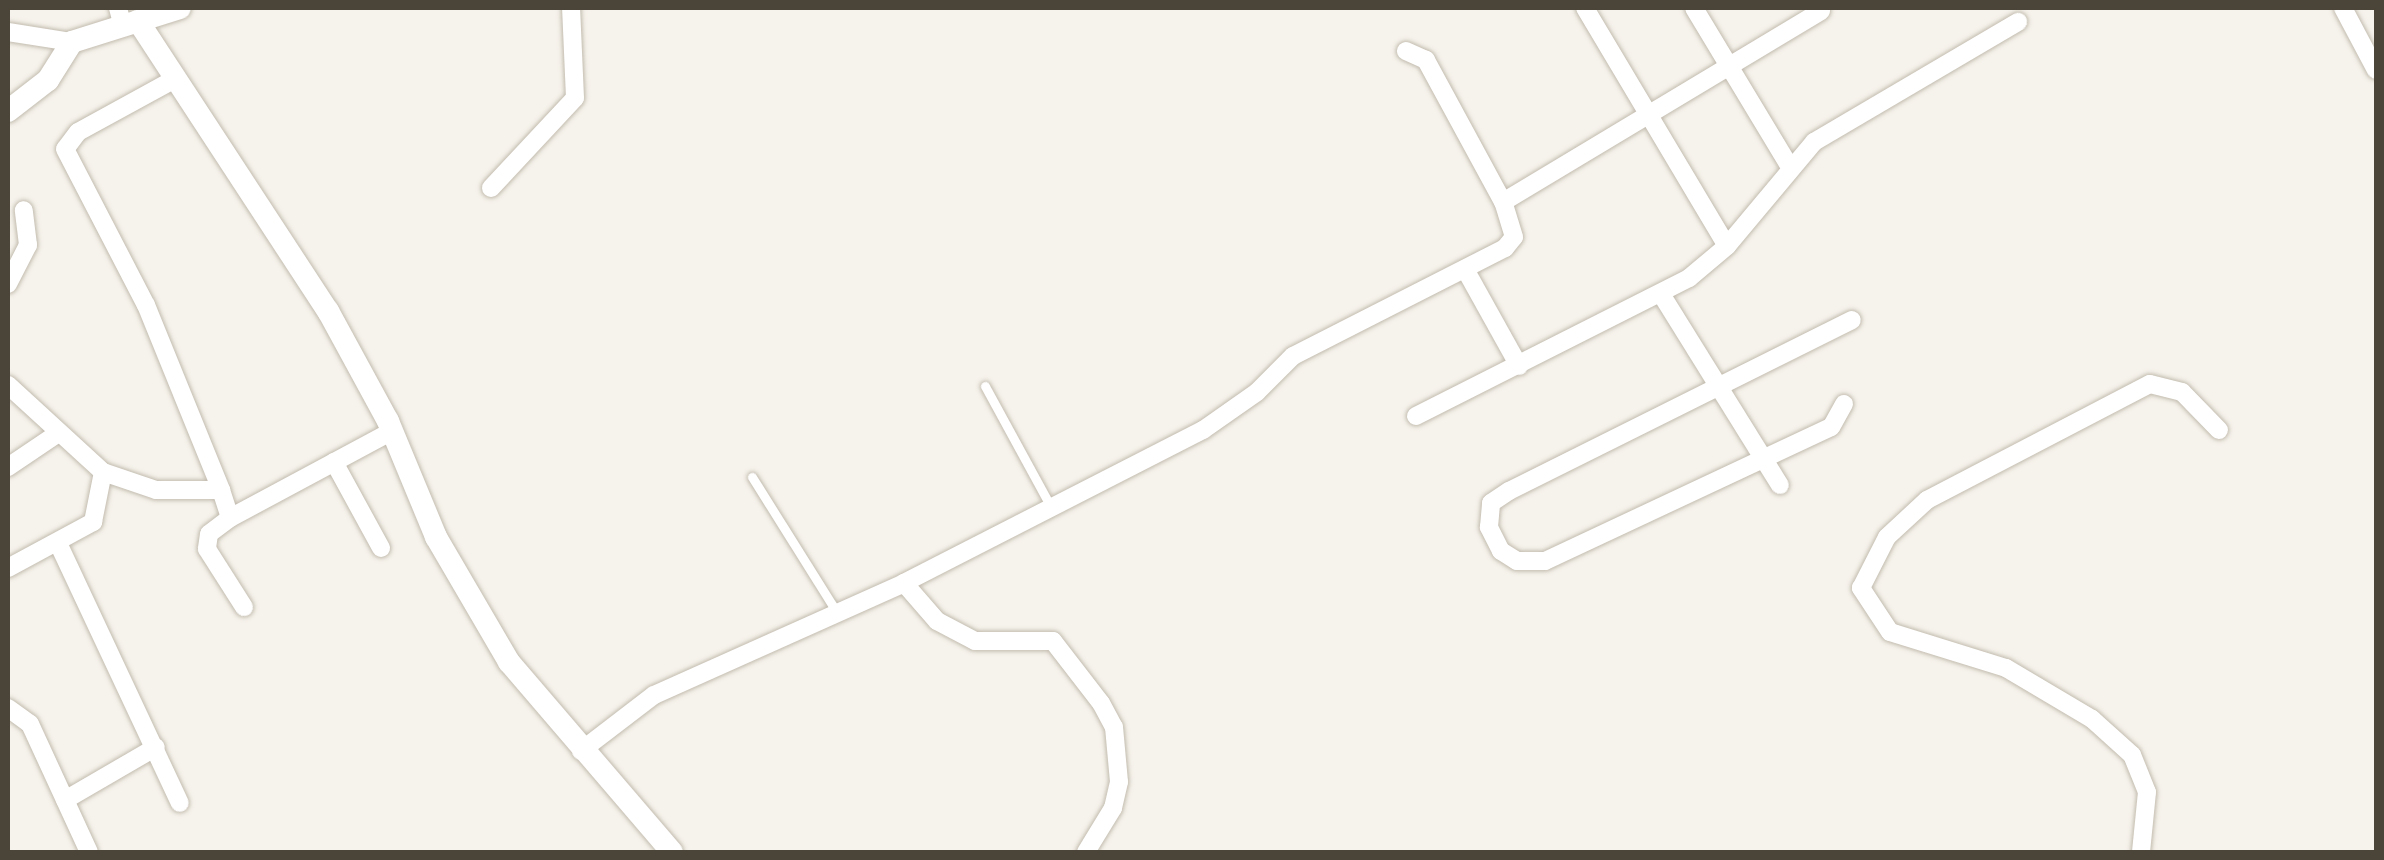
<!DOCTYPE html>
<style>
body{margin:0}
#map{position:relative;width:2384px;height:860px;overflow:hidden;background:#f6f3ec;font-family:"Golos Text",sans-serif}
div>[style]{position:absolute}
.roads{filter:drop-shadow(0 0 2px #c2bbae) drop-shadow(0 0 2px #c2bbae)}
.service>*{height:9px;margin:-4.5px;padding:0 4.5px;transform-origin:4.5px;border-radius:4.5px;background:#fff}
.minor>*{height:18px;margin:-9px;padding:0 9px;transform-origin:9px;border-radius:9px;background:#fff}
.tertiary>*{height:22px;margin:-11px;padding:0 11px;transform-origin:11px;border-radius:11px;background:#fff}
span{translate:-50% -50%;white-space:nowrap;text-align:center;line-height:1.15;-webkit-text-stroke:8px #fff;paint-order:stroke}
.frame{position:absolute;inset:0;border:10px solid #4b4439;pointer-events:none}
</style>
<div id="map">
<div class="roads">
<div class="service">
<div style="left:985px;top:386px;width:138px;rotate:61.4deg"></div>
<div style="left:752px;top:477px;width:162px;rotate:57.9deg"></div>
</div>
<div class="minor">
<div style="left:118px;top:8px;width:16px;rotate:75deg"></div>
<div style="left:1585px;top:8px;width:277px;rotate:59.2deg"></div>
<div style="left:1694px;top:8px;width:186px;rotate:58.9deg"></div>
<div style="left:2343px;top:8px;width:70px;rotate:62deg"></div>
<div style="left:8px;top:32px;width:65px;rotate:8.9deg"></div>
<div style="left:173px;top:80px;width:108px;rotate:151.3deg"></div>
<div style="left:78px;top:132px;width:21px;rotate:127deg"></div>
<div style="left:65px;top:149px;width:176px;rotate:62.6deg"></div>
<div style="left:146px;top:305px;width:200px;rotate:67.9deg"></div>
<div style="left:491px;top:188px;width:123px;rotate:-47deg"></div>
<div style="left:575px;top:98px;width:90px;rotate:-92.5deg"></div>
<div style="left:1503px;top:202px;width:371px;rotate:-31deg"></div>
<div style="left:1465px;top:269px;width:111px;rotate:60.9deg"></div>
<div style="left:8px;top:284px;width:44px;rotate:-62.9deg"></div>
<div style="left:28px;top:245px;width:35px;rotate:-97deg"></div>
<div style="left:1661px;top:294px;width:225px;rotate:58.1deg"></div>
<div style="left:8px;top:385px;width:129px;rotate:42.5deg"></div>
<div style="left:103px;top:472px;width:56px;rotate:18.8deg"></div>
<div style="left:156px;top:490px;width:65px"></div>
<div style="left:221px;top:490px;width:29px;rotate:72deg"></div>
<div style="left:230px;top:518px;width:184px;rotate:-28.2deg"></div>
<div style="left:1844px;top:404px;width:26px;rotate:119deg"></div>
<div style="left:1831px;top:427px;width:316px;rotate:154.9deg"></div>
<div style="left:1545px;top:561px;width:28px;rotate:180deg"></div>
<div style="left:1517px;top:561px;width:19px;rotate:-148deg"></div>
<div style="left:1501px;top:551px;width:27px;rotate:-117deg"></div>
<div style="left:1489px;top:527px;width:24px;rotate:-85deg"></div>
<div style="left:1491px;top:503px;width:22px;rotate:-34deg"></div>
<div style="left:1509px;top:491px;width:383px;rotate:-26.5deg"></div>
<div style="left:1416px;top:416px;width:306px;rotate:-26.8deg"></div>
<div style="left:1689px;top:278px;width:50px;rotate:-40.1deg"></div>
<div style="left:1727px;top:246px;width:136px;rotate:-50.1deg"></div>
<div style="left:1814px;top:142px;width:237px;rotate:-30.5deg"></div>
<div style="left:334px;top:462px;width:98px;rotate:61.3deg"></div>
<div style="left:8px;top:467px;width:59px;rotate:-34deg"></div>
<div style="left:230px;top:518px;width:26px;rotate:143deg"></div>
<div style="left:209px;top:534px;width:15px;rotate:98deg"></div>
<div style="left:207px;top:549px;width:69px;rotate:57.5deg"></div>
<div style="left:58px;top:543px;width:287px;rotate:64.9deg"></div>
<div style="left:8px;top:568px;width:97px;rotate:-28.4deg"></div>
<div style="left:93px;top:522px;width:51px;rotate:-78.7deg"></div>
<div style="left:904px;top:583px;width:50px;rotate:49deg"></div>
<div style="left:937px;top:621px;width:43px;rotate:27.8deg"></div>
<div style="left:975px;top:641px;width:78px"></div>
<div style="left:1053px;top:641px;width:78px;rotate:52.3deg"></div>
<div style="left:1101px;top:703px;width:27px;rotate:62deg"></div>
<div style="left:1114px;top:727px;width:55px;rotate:84.8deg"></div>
<div style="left:1119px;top:782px;width:27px;rotate:103deg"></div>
<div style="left:1113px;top:808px;width:52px;rotate:121.5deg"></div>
<div style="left:8px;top:708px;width:27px;rotate:36deg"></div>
<div style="left:30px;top:724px;width:141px;rotate:65.3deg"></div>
<div style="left:581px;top:751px;width:92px;rotate:-37.5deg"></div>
<div style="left:654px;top:695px;width:274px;rotate:-24.1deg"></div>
<div style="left:904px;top:583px;width:336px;rotate:-27.1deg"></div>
<div style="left:1203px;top:430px;width:66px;rotate:-35.1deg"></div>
<div style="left:1257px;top:392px;width:51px;rotate:-45deg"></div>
<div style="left:1293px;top:356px;width:238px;rotate:-27deg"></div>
<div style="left:1505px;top:248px;width:14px;rotate:-51deg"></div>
<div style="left:1514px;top:237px;width:37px;rotate:-107deg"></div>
<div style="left:1503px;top:202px;width:162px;rotate:-118.5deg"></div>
<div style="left:1426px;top:60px;width:22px;rotate:-156deg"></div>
<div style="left:65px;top:800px;width:105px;rotate:-30.2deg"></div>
<div style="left:2141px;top:852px;width:60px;rotate:-84.3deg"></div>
<div style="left:2147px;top:792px;width:40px;rotate:-112deg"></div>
<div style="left:2132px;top:755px;width:54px;rotate:-138deg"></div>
<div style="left:2092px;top:719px;width:100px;rotate:-149.3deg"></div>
<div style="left:2006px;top:668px;width:121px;rotate:-162.8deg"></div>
<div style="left:1890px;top:632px;width:53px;rotate:-123.4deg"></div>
<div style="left:1861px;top:588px;width:57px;rotate:-63deg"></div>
<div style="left:1887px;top:537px;width:54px;rotate:-42.8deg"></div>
<div style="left:1927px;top:500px;width:251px;rotate:-27.5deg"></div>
<div style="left:2150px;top:384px;width:33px;rotate:14deg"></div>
<div style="left:2182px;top:392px;width:53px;rotate:45.8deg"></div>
</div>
<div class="tertiary">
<div style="left:138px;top:21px;width:347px;rotate:56.8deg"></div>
<div style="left:328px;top:311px;width:125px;rotate:61.4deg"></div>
<div style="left:388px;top:421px;width:126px;rotate:67.5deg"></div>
<div style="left:436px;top:537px;width:145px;rotate:59.7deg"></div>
<div style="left:509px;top:662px;width:250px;rotate:49.4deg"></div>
<div style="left:8px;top:111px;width:51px;rotate:-37.8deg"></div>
<div style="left:48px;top:80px;width:45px;rotate:-57.7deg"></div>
<div style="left:72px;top:42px;width:113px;rotate:-17.5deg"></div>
</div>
</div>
<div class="frame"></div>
</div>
